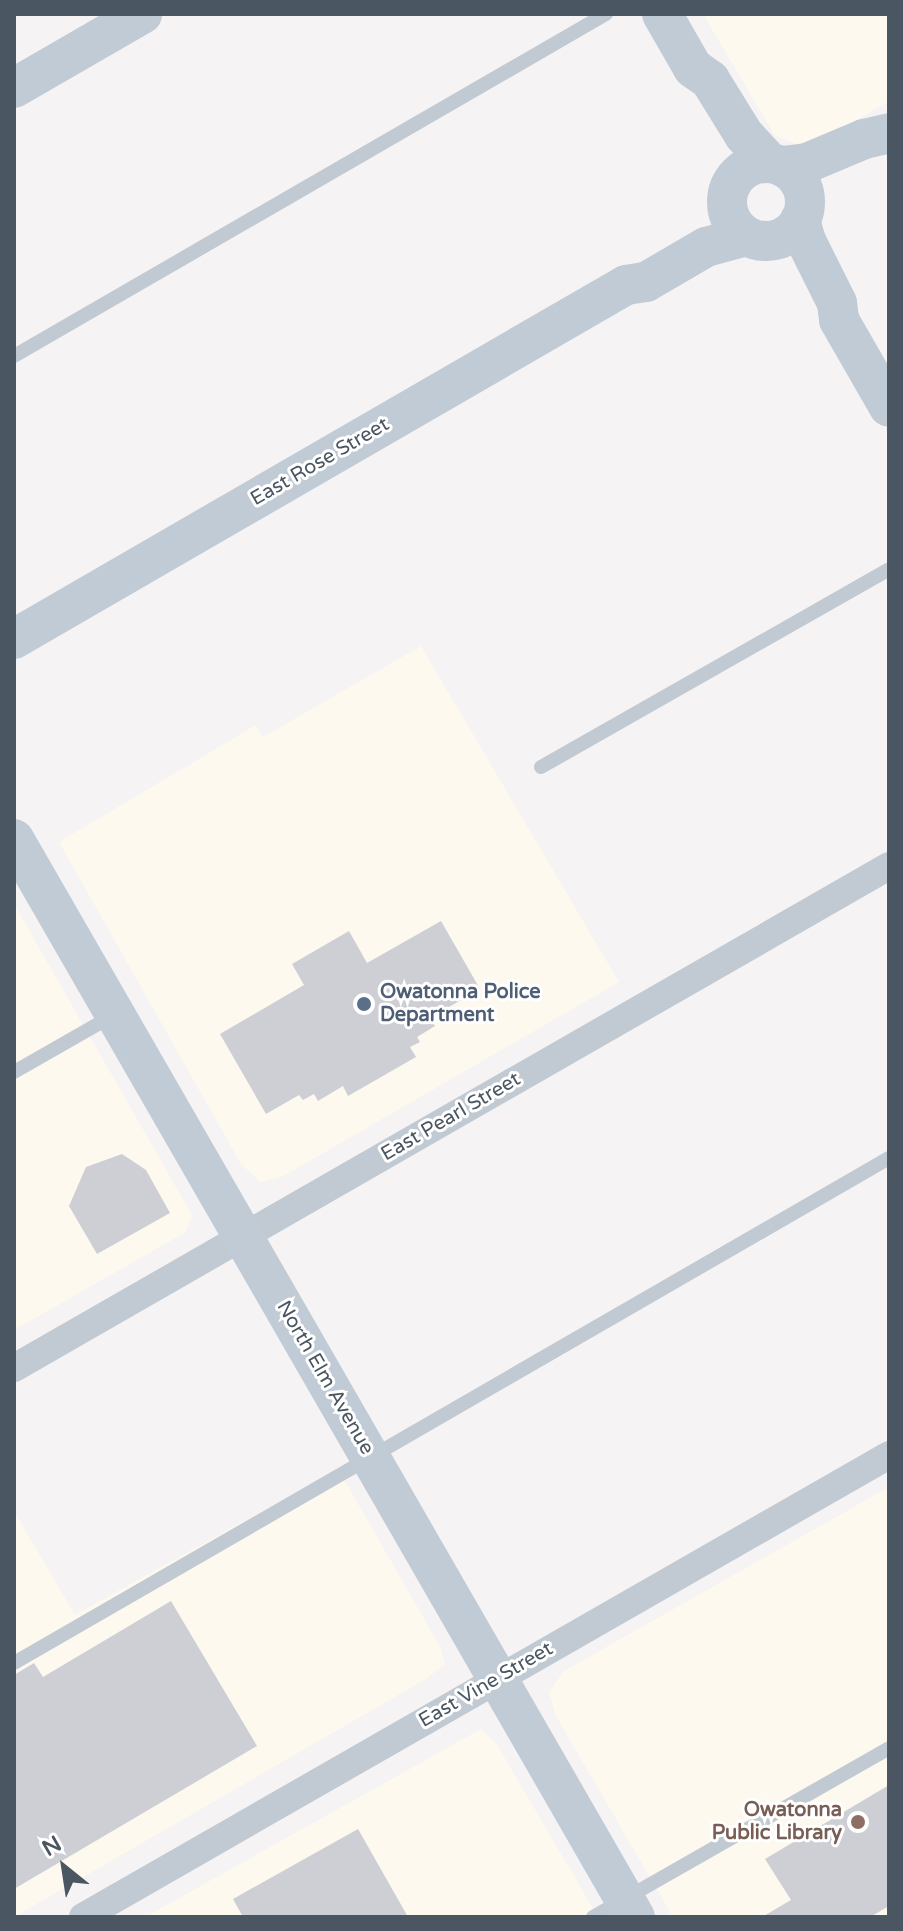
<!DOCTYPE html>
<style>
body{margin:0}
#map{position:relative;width:903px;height:1931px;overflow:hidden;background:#f5f3f3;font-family:"Varela Round",sans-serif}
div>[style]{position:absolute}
.commercial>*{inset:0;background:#fdf9ef}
.building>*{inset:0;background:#cdcfd5}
.lane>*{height:14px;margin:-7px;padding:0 7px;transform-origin:7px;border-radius:7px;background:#c1cad2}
.street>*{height:28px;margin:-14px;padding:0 14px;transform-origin:14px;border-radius:14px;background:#c1cad2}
.secondary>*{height:40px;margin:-20px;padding:0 20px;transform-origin:20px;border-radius:20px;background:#c1cbd6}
.secondary>.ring{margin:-20px;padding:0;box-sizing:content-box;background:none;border:40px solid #c1cbd6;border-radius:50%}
.dots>*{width:22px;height:22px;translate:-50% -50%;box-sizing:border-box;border:4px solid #fff;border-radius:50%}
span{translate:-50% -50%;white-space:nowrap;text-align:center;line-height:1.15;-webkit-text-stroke:6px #fff;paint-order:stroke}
.street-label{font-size:20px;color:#4a5661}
.service-label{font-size:20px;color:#4e5e75;font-weight:700}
.left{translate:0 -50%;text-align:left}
.education-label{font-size:20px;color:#785e54;font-weight:700}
.right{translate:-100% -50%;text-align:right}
.frame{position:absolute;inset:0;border:16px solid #4a5661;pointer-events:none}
.north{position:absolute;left:24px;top:1827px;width:80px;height:80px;-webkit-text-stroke:6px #fff;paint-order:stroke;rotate:330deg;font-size:22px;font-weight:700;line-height:32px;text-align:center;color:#4a5661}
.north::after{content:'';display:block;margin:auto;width:28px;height:36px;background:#4a5661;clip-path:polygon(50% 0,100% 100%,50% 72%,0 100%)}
</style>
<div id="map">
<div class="commercial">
<div style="clip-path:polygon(703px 14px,889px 14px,889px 101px,832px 134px,802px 146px,775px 136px)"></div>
<div style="clip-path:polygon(421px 646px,619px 982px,282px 1177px,260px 1182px,241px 1164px,59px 842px,256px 725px,263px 737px)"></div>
<div style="clip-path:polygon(14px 904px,192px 1215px,186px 1232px,14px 1330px)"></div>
<div style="clip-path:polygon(338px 1469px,441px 1648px,445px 1664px,426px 1679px,14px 1917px,14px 1511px,75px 1615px)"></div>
<div style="clip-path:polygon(889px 1487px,889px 1917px,673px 1917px,556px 1716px,549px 1692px,564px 1671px)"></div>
<div style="clip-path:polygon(481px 1729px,496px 1743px,598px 1917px,145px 1917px)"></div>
</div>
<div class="building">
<div style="clip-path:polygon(441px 921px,480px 989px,430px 1018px,435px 1026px,417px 1037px,420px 1042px,410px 1047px,416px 1057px,348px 1096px,343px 1086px,318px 1101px,314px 1094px,303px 1100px,299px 1095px,266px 1114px,220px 1034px,304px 985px,292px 964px,349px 931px,367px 963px)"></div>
<div style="clip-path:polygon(122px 1154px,146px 1170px,170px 1213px,97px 1254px,69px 1206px,86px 1167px)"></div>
<div style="clip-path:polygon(171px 1601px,257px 1746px,14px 1889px,14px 1675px,34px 1663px,43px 1677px)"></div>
<div style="clip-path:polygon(889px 1785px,889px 1906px,870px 1917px,762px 1917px,791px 1900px,765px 1859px)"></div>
<div style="clip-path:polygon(358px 1829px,408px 1917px,243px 1917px,233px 1899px)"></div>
</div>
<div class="lane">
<div style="left:14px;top:356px;width:684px;rotate:-30.02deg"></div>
<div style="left:541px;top:767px;width:400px;rotate:-29.6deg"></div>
<div style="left:14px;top:1072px;width:115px;rotate:-29.7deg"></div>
<div style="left:14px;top:1663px;width:1010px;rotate:-29.99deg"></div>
<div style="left:593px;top:1917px;width:341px;rotate:-29.7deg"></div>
</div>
<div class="street">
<div style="left:14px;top:1368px;width:1009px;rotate:-29.84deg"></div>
<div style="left:83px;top:1917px;width:929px;rotate:-29.82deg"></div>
</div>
<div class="secondary">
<div style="left:662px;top:14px;width:62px;rotate:60.1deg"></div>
<div style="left:693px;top:68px;width:21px;rotate:35deg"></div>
<div style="left:710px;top:80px;width:65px;rotate:58.3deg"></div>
<div style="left:744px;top:135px;width:37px;rotate:47deg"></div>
<div style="left:14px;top:88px;width:148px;rotate:-30deg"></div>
<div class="ring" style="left:727px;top:163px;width:38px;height:38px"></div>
<div style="left:783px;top:166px;width:24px;rotate:-7deg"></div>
<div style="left:807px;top:163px;width:62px;rotate:-22.8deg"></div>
<div style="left:864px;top:139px;width:26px;rotate:-13deg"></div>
<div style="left:800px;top:220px;width:22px;rotate:74deg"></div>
<div style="left:806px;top:241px;width:69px;rotate:63.4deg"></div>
<div style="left:837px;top:303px;width:17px;rotate:83deg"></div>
<div style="left:839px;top:320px;width:100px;rotate:60.1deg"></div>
<div style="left:14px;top:639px;width:707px;rotate:-30.05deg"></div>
<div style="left:626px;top:285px;width:20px;rotate:-9deg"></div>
<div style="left:646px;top:282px;width:69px;rotate:-30.3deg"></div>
<div style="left:706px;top:247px;width:41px;rotate:-15.4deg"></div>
<div style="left:14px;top:839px;width:1244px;rotate:60.06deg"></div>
</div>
<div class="dots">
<div style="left:364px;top:1004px;background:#5c6f8a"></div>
<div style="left:858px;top:1822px;background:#8d6e63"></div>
</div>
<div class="street-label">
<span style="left:320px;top:462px;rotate:-30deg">East Rose Street</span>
<span style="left:451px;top:1117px;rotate:-30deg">East Pearl Street</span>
<span style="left:325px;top:1378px;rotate:60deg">North Elm Avenue</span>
<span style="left:486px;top:1685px;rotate:-30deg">East Vine Street</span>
</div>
<div class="service-label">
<span class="left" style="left:380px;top:1004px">Owatonna Police<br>Department</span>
</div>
<div class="education-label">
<span class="right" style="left:842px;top:1822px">Owatonna<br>Public Library</span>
</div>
<div class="frame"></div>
<div class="north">N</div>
</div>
